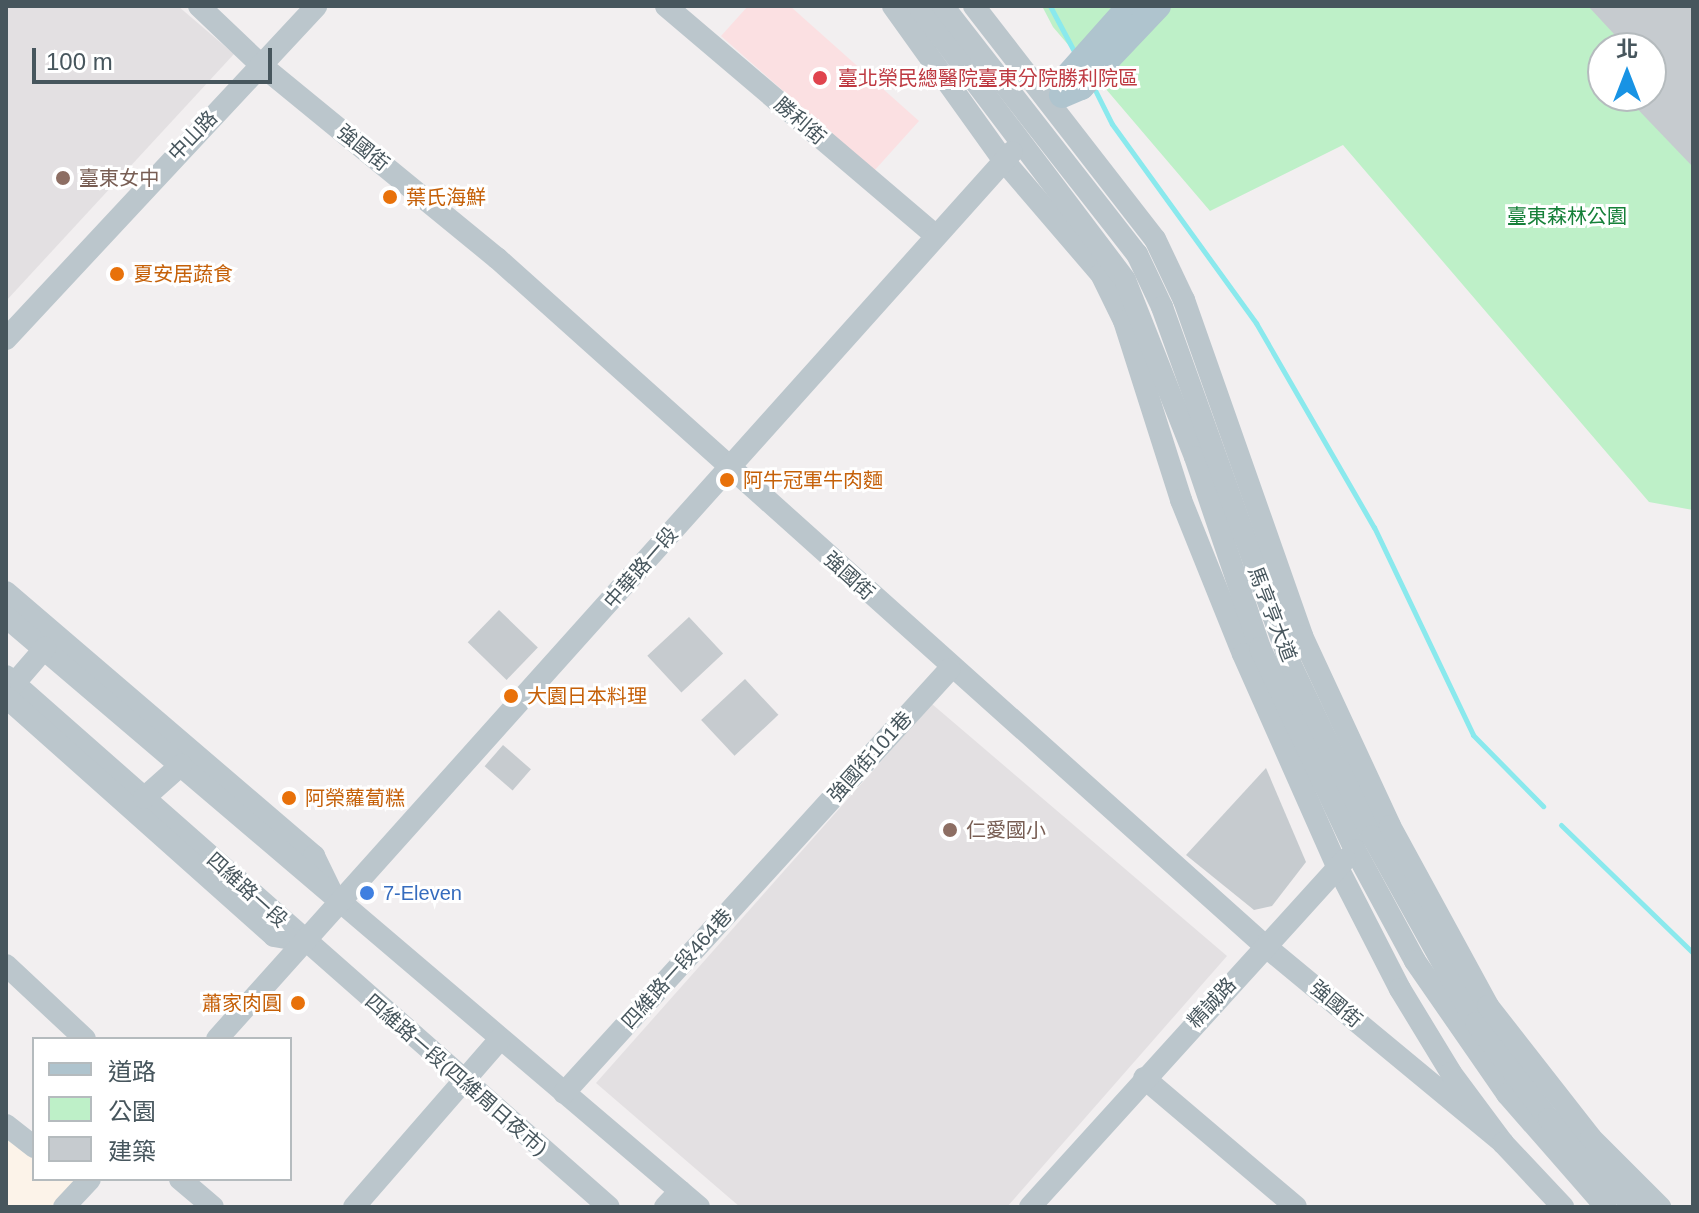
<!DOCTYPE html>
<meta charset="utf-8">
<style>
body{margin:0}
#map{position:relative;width:1699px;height:1213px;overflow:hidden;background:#f2eff0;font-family:Arial,"Noto Sans TC",sans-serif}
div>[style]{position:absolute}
.commercial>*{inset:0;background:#fcf3e9}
.education>*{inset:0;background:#e3e0e2}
.medical>*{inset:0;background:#fbe0e2}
.green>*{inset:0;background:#bef0c8}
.stream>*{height:5px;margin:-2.5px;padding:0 2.5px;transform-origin:2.5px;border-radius:2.5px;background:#8ae9ed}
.building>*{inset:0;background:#c6cbcf;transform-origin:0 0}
.minor>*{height:22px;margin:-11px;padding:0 11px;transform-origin:11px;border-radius:11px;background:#bbc6cc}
.major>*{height:26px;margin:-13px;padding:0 13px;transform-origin:13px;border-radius:13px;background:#afc4ce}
.dots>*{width:22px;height:22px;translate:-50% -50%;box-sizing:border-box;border:4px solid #fff;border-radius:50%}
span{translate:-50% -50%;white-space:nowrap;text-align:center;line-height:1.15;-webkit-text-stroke:6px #fff;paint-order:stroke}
.health-label{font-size:20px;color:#be3a42}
.left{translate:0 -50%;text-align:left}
.street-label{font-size:20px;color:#47565d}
.education-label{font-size:20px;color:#785e54}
.food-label{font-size:20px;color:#c56008}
.right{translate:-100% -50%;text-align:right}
.park-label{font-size:20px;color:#168039}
.shop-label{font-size:20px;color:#366cbe}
.frame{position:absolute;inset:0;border:8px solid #47565d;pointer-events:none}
.legend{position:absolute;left:32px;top:1037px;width:260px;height:144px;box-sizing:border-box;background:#fff;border:2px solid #b5bbbe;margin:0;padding:10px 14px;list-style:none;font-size:24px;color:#47565d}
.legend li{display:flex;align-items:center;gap:16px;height:40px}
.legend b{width:40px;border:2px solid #b5bbbe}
.north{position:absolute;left:1587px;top:32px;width:80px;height:80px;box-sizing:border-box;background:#fff;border:2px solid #b5bbbe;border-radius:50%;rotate:0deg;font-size:22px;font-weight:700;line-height:32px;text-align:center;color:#47565d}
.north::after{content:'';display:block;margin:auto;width:28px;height:36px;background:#1893e4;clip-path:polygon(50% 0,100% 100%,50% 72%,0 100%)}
.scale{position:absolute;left:32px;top:48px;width:240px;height:36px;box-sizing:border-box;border:4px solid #47565d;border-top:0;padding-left:10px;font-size:24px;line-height:28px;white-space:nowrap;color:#47565d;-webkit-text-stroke:6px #fff;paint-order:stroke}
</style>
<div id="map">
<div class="commercial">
<div style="clip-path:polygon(6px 1125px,34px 1147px,34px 1179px,74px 1179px,83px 1186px,64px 1207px,6px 1207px)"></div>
</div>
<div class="education">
<div style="clip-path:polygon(6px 6px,178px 6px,234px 54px,6px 301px)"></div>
<div style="clip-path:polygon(932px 704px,1227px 956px,1007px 1207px,740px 1207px,596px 1083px)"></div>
</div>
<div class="medical">
<div style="clip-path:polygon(748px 6px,790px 6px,919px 121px,874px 171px,721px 36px)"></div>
</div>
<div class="green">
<div style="clip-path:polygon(evenodd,1042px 6px,1693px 6px,1693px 510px,1649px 502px,1343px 145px,1210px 211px,1053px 27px,1042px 6px,1603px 48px,1651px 48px,1651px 96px,1603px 96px,1603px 48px)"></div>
</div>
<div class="stream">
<div style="left:1050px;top:6px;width:53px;rotate:62deg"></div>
<div style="left:1094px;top:88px;width:40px;rotate:63.4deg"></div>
<div style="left:1112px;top:124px;width:246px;rotate:54.1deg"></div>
<div style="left:1256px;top:323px;width:236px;rotate:60deg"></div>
<div style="left:1374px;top:527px;width:230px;rotate:64.5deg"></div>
<div style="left:1473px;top:735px;width:100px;rotate:45.4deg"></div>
<div style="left:1561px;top:825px;width:184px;rotate:44.1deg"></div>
</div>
<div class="building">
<div style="clip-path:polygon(1588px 6px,1693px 6px,1693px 167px,1625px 96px,1651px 96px,1651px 48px,1627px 48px)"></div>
<div style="left:499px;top:610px;width:54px;height:45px;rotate:44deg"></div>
<div style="left:689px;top:617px;width:50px;height:57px;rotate:47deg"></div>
<div style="left:745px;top:679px;width:49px;height:60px;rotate:47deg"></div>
<div style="left:503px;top:745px;width:37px;height:28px;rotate:41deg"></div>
<div style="clip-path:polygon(1266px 768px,1306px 862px,1272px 906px,1254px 910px,1186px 855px)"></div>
</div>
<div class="minor">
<div style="left:199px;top:6px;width:86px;rotate:43.6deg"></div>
<div style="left:261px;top:65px;width:305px;rotate:39.3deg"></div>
<div style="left:497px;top:258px;width:1030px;rotate:41.85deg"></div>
<div style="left:1264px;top:945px;width:310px;rotate:39.6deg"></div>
<div style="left:666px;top:6px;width:353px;rotate:40.4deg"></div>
<div style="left:893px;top:6px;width:191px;rotate:54.4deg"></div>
<div style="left:1004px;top:161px;width:149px;rotate:49.4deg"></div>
<div style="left:1101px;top:274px;width:52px;rotate:63.9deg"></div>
<div style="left:1124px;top:321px;width:188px;rotate:72.3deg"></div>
<div style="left:1181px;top:500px;width:166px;rotate:68.1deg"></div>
<div style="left:1243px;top:654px;width:234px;rotate:66.1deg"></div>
<div style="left:1338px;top:868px;width:136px;rotate:62.9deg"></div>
<div style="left:1400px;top:989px;width:98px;rotate:58.7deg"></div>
<div style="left:1451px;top:1073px;width:87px;rotate:53.4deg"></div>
<div style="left:1503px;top:1143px;width:88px;rotate:46.8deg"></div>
<div style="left:918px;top:6px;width:343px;rotate:52.9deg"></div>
<div style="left:1125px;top:280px;width:190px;rotate:68.4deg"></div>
<div style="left:1195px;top:457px;width:202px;rotate:71.2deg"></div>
<div style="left:1260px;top:648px;width:223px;rotate:64.8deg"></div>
<div style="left:1355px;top:850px;width:126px;rotate:61.6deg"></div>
<div style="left:1415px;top:961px;width:162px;rotate:55.3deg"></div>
<div style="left:1507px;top:1094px;width:150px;rotate:48.8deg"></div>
<div style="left:943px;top:6px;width:315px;rotate:52deg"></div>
<div style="left:1137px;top:254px;width:59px;rotate:64.7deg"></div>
<div style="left:1162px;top:307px;width:378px;rotate:70.2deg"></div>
<div style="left:1290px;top:663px;width:191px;rotate:64.6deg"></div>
<div style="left:1372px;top:836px;width:214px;rotate:60.9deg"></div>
<div style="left:1476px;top:1023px;width:121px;rotate:52.8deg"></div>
<div style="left:1549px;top:1119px;width:122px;rotate:46deg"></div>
<div style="left:974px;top:6px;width:295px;rotate:52.2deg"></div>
<div style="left:1155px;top:239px;width:68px;rotate:64.6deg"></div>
<div style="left:1184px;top:300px;width:356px;rotate:70.6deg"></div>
<div style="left:1302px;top:636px;width:209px;rotate:65.1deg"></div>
<div style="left:1390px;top:826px;width:205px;rotate:61.4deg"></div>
<div style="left:1488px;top:1006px;width:167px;rotate:52deg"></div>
<div style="left:1591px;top:1138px;width:98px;rotate:45deg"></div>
<div style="left:6px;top:339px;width:455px;rotate:-47deg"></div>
<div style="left:6px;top:592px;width:406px;rotate:40.6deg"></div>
<div style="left:314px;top:856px;width:37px;rotate:64deg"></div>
<div style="left:6px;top:617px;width:910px;rotate:40.41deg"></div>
<div style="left:6px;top:676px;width:803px;rotate:41.37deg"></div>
<div style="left:6px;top:693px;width:60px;rotate:-49.1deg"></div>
<div style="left:6px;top:697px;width:359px;rotate:41.7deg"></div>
<div style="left:274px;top:936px;width:29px;rotate:10deg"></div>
<div style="left:144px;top:798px;width:50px;rotate:-41.7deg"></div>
<div style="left:6px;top:965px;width:108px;rotate:43.1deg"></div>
<div style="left:217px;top:1039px;width:1191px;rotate:-48.13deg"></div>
<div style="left:1144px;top:1078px;width:199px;rotate:40.3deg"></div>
<div style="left:564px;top:1093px;width:573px;rotate:-47.69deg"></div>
<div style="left:6px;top:1125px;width:36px;rotate:38deg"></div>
<div style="left:180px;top:1179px;width:43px;rotate:40.3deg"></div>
<div style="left:64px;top:1207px;width:38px;rotate:-47deg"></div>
<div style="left:354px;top:1207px;width:223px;rotate:-49deg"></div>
<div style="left:665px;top:1207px;width:22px;rotate:-47deg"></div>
<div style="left:1030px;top:1207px;width:469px;rotate:-47.8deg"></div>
</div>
<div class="major">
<div style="left:1063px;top:92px;width:16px;rotate:-75deg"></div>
<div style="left:1067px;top:77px;width:95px;rotate:-48.4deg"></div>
<div style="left:1062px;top:95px;width:21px;rotate:-23deg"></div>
<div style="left:1081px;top:87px;width:112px;rotate:-46.5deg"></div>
</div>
<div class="dots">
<div style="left:820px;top:78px;background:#e0444e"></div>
<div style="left:63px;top:178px;background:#8d6e63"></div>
<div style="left:390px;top:197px;background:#e8710a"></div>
<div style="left:117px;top:274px;background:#e8710a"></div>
<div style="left:727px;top:480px;background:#e8710a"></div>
<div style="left:511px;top:696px;background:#e8710a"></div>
<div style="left:289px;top:798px;background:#e8710a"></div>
<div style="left:950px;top:830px;background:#8d6e63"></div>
<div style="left:367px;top:893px;background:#3f7fe0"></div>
<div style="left:298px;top:1003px;background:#e8710a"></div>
</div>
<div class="health-label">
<span class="left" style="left:838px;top:78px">臺北榮民總醫院臺東分院勝利院區</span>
</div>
<div class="street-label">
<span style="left:800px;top:121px;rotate:41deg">勝利街</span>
<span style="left:193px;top:136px;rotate:-46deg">中山路</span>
<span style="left:363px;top:148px;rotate:39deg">強國街</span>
<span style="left:641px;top:568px;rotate:-49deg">中華路一段</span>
<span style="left:849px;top:576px;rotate:42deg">強國街</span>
<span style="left:1272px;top:614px;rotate:69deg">馬亨亨大道</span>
<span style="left:870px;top:757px;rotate:-48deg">強國街101巷</span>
<span style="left:247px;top:890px;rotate:42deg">四維路一段</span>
<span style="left:677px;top:969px;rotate:-48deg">四維路一段464巷</span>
<span style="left:1212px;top:1003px;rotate:-47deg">精誠路</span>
<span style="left:1336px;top:1004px;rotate:40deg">強國街</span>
<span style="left:456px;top:1075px;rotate:41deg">四維路一段(四維周日夜市)</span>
</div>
<div class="education-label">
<span class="left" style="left:79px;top:178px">臺東女中</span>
<span class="left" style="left:966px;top:830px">仁愛國小</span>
</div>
<div class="food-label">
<span class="left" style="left:406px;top:197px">葉氏海鮮</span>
<span class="left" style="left:133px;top:274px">夏安居蔬食</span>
<span class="left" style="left:743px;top:480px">阿牛冠軍牛肉麵</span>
<span class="left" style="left:527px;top:696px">大園日本料理</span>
<span class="left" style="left:305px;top:798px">阿榮蘿蔔糕</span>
<span class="right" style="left:282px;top:1003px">蕭家肉圓</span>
</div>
<div class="park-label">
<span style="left:1567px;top:216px">臺東森林公園</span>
</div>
<div class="shop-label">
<span class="left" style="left:383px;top:893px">7-Eleven</span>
</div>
<div class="frame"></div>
<ul class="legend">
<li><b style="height:10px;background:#afc4ce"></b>道路</li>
<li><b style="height:22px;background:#bef0c8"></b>公園</li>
<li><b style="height:22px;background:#c6cbcf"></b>建築</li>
</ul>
<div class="north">北</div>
<div class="scale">100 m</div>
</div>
